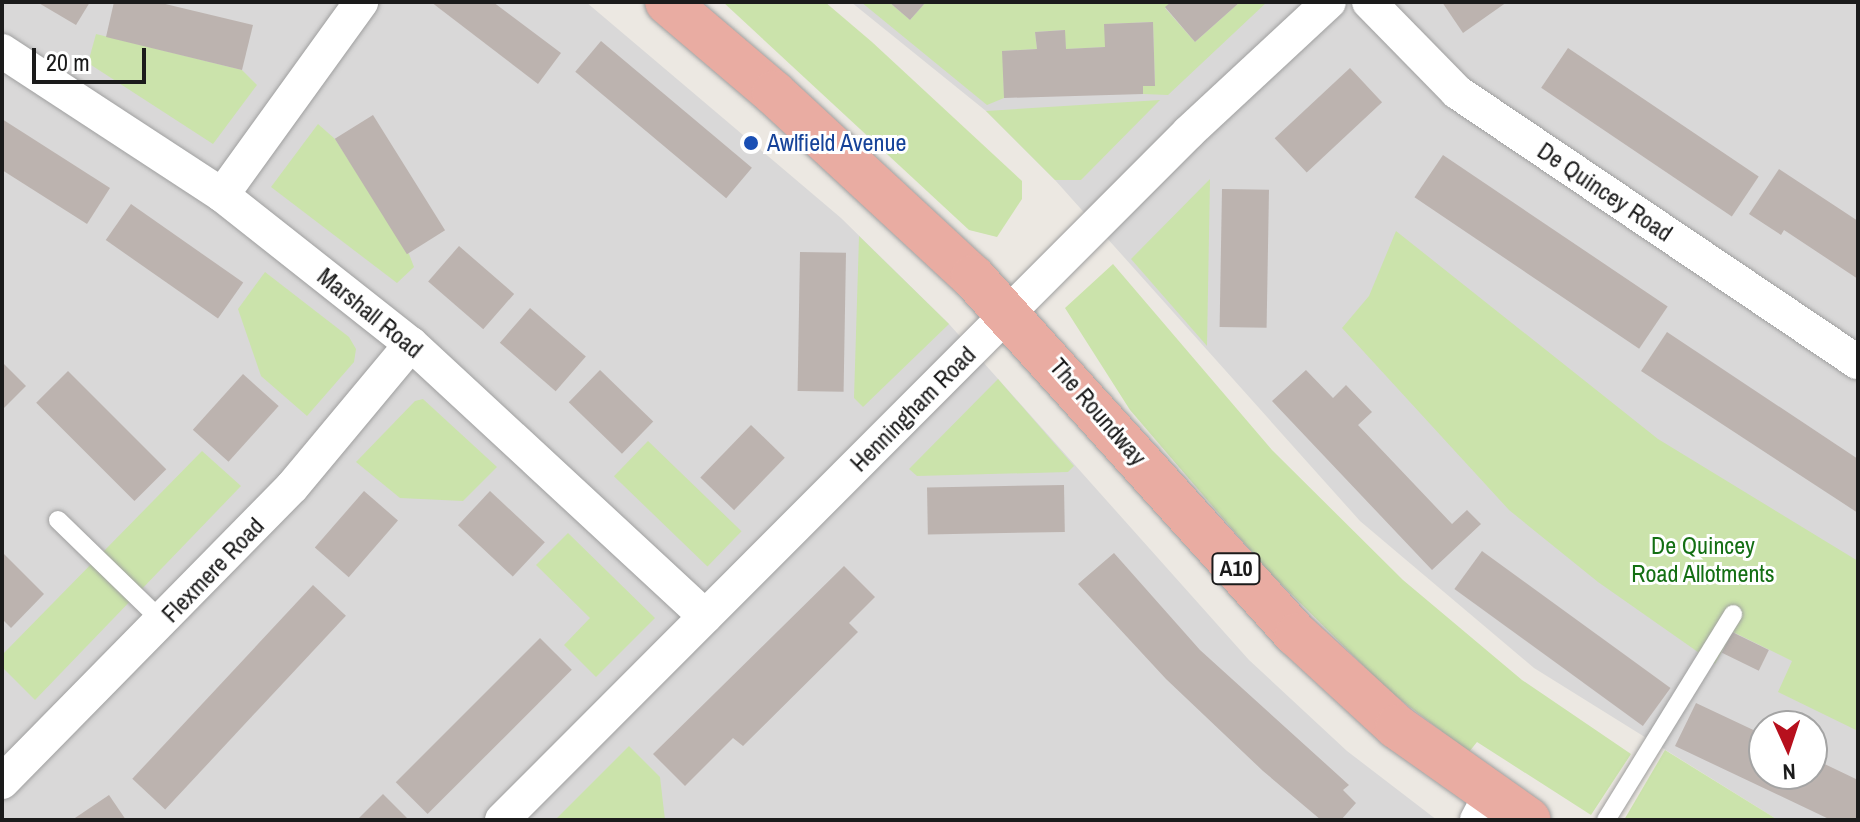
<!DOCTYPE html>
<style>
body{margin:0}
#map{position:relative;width:1860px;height:822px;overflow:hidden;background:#ece8e2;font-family:"Archivo Narrow",sans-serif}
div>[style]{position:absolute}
.residential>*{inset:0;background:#d9d8d8}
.grass>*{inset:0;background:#cbe3ab;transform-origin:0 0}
.building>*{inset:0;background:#bcb3af;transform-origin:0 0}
.roads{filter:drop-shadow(0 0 2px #9f9f9f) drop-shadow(0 0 2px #9f9f9f)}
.service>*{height:18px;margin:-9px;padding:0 9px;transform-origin:9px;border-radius:9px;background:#fff}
.minor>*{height:34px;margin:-17px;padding:0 17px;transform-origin:17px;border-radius:17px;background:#fff}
.trunk>*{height:44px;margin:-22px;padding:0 22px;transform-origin:22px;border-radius:22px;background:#e9aca2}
.dots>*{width:22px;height:22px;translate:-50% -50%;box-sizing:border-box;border:4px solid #fff;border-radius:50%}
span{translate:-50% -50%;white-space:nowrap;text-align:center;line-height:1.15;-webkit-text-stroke:6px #fff;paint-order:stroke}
.shield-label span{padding:2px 6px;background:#fff;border:2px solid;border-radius:6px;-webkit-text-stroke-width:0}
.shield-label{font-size:22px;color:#1b1b1b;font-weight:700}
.transit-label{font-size:24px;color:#164399}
.left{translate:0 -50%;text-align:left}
.street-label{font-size:24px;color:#1b1b1b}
.park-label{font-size:24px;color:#146f14}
.frame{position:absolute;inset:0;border:4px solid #1b1b1b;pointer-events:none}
.north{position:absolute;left:1748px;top:710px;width:80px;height:80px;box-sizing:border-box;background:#fff;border:2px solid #a4a4a4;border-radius:50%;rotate:177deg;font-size:22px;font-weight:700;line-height:32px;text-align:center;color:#1b1b1b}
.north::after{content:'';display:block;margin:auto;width:28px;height:36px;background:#b7101d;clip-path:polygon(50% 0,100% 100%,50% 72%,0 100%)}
.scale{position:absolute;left:32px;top:48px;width:114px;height:36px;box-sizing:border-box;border:4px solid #1b1b1b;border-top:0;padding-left:10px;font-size:24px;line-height:28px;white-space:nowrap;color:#1b1b1b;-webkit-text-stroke:6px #fff;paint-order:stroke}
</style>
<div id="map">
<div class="residential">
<div style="clip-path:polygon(2px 2px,586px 2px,841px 218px,949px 324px,1249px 660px,1347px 751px,1437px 820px,2px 820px)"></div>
<div style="clip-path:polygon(evenodd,851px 2px,1858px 2px,1858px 820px,1778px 820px,1534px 668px,1360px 521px,1055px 180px,986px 111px,851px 2px,1764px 726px,1812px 726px,1812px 774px,1764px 774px,1764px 726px)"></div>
</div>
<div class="grass">
<div style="clip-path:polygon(723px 2px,825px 2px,872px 42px,1022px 181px,1022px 199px,997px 237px,969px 230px)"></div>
<div style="clip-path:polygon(861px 2px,889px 2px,910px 20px,926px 2px,1171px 2px,1165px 8px,1195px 42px,1240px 2px,1267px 2px,1168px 95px,1143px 94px,1143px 86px,1155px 86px,1153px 22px,1105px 24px,1105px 47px,1066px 49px,1064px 30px,1035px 32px,1037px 49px,1003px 51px,1004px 98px,987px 105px)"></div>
<div style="clip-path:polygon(96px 34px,242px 70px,257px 85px,213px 144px,88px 63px)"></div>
<div style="clip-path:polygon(1160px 100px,1081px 180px,1055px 180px,986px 111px)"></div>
<div style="clip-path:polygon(318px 124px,335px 139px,409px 254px,414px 267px,397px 283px,271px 187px)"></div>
<div style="clip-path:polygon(1210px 179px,1207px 346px,1131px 259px)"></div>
<div style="clip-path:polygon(1396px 231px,1658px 439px,1858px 561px,1858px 731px,1778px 692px,1792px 661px,1733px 632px,1715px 664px,1598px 582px,1509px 510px,1342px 328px,1369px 296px)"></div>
<div style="clip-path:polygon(859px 236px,949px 324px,863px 407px,854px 398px)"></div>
<div style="clip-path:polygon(1113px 264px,1272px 450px,1403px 580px,1522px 680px,1631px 754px,1591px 815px,1477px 742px,1469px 752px,1389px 691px,1269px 572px,1130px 410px,1065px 308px)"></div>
<div style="clip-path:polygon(265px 272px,349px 337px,356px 349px,354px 362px,307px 416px,261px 376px,238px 309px)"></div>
<div style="clip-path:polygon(998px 379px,1074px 466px,1068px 472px,917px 476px,909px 469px)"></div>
<div style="clip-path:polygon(423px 399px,497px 467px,463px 501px,400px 498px,356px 462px,415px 401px)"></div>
<div style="left:648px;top:441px;width:130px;height:49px;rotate:44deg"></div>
<div style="clip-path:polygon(202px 451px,241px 486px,35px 700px,2px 667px,2px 655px)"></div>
<div style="clip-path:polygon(568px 533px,655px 618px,596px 677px,564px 645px,590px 618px,536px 565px)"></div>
<div style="clip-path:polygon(629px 746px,660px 777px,665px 820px,555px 820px)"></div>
<div style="clip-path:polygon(1665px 750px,1778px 820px,1624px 820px)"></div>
</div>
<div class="building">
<div style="clip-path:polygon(37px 2px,90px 2px,76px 25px)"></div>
<div style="clip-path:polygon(114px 2px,157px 2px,253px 25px,242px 70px,106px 37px)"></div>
<div style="clip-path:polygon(431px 2px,493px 2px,561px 53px,538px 84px)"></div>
<div style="clip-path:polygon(889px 2px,926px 2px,910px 20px)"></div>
<div style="clip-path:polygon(1171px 2px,1240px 2px,1195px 42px,1165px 7px)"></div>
<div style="clip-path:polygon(1442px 2px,1507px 2px,1463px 33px)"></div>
<div style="clip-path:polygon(1153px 22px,1155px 86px,1143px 86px,1143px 94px,1004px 98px,1002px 51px,1037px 49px,1035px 32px,1065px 30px,1066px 49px,1105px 47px,1104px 24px)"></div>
<div style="left:601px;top:41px;width:197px;height:40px;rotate:40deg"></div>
<div style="left:1568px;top:48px;width:230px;height:48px;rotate:34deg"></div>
<div style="left:1350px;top:68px;width:47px;height:103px;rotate:47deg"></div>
<div style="left:373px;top:115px;width:136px;height:45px;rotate:58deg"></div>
<div style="clip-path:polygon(2px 119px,110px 188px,87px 224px,2px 170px)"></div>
<div style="left:1443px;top:155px;width:271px;height:51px;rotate:34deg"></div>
<div style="clip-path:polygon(1779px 169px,1858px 221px,1858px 279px,1784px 230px,1781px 235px,1749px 214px)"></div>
<div style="left:1222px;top:189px;width:47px;height:138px;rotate:1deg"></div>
<div style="left:131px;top:204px;width:137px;height:44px;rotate:35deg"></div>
<div style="left:459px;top:246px;width:73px;height:47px;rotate:41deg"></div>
<div style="left:800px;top:252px;width:46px;height:139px;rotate:1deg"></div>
<div style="left:530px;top:308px;width:74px;height:46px;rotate:41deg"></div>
<div style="clip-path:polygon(1667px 332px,1858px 459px,1858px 513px,1641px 371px)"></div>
<div style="clip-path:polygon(2px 362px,26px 386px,2px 410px)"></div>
<div style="left:600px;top:370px;width:74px;height:45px;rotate:44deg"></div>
<div style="clip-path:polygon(1306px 370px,1333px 398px,1346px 385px,1372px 412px,1358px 425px,1452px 524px,1467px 510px,1481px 524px,1432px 570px,1272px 401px)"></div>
<div style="left:68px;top:371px;width:139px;height:45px;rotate:45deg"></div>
<div style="left:243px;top:374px;width:48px;height:75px;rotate:42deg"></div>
<div style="left:751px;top:425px;width:47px;height:73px;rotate:44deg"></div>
<div style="left:1064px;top:485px;width:47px;height:137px;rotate:89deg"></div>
<div style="left:364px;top:491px;width:45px;height:75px;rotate:41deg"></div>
<div style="left:490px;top:491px;width:75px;height:47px;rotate:43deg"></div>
<div style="left:1482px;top:551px;width:233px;height:47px;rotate:36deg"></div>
<div style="clip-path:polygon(2px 552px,44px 594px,11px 628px,2px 619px)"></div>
<div style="clip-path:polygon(1114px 553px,1200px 650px,1349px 785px,1343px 790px,1356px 803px,1341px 820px,1321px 820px,1263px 771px,1166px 679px,1078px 584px)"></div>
<div style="clip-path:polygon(844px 566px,875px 597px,849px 623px,858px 632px,743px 746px,733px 738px,685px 786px,653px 754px)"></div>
<div style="left:313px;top:585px;width:45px;height:265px;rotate:43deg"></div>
<div style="left:1732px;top:632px;width:41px;height:23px;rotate:26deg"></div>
<div style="left:540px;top:638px;width:45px;height:204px;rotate:45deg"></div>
<div style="clip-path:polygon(1696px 703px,1764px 735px,1764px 774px,1812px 774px,1812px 758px,1858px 780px,1858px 820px,1831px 820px,1675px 746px)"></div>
<div style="clip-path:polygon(383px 794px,409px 820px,357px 820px)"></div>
<div style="clip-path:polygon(109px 795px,126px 820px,72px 820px)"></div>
</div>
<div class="roads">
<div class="service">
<div style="left:58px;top:520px;width:146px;rotate:44.2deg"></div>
<div style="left:1606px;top:820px;width:242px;rotate:-58.3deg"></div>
</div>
<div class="minor">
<div style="left:1369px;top:2px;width:126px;rotate:45.6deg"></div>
<div style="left:1457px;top:92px;width:483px;rotate:34deg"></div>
<div style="left:2px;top:51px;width:263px;rotate:33.2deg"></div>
<div style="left:222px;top:195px;width:241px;rotate:38.3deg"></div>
<div style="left:411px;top:344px;width:401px;rotate:42.8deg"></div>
<div style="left:222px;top:195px;width:238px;rotate:-54.2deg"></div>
<div style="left:2px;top:782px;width:414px;rotate:-45.5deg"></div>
<div style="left:292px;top:487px;width:186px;rotate:-50.2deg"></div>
<div style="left:502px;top:820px;width:972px;rotate:-45.04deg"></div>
<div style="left:1189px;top:132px;width:191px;rotate:-42.9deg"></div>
<div style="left:1477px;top:820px;width:30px;rotate:-62deg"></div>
</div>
<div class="trunk">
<div style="left:667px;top:2px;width:140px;rotate:40.4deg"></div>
<div style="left:774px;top:93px;width:271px;rotate:42.8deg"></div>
<div style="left:973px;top:277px;width:483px;rotate:47.9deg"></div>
<div style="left:1297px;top:635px;width:136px;rotate:42.6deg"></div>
<div style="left:1397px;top:727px;width:161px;rotate:35.2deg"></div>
</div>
</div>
<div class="dots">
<div style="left:751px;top:143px;background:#1a4fb4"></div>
</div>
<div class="shield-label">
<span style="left:1236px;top:569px">A10</span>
</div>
<div class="transit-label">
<span class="left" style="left:767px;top:143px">Awlfield Avenue</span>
</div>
<div class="street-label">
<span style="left:1605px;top:192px;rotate:34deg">De Quincey Road</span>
<span style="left:370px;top:313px;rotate:39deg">Marshall Road</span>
<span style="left:913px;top:409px;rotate:-45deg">Henningham Road</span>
<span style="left:1098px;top:412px;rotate:49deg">The Roundway</span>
<span style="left:213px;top:570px;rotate:-46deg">Flexmere Road</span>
</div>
<div class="park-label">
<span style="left:1703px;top:560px">De Quincey<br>Road Allotments</span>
</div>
<div class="frame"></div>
<div class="north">N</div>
<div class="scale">20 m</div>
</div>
